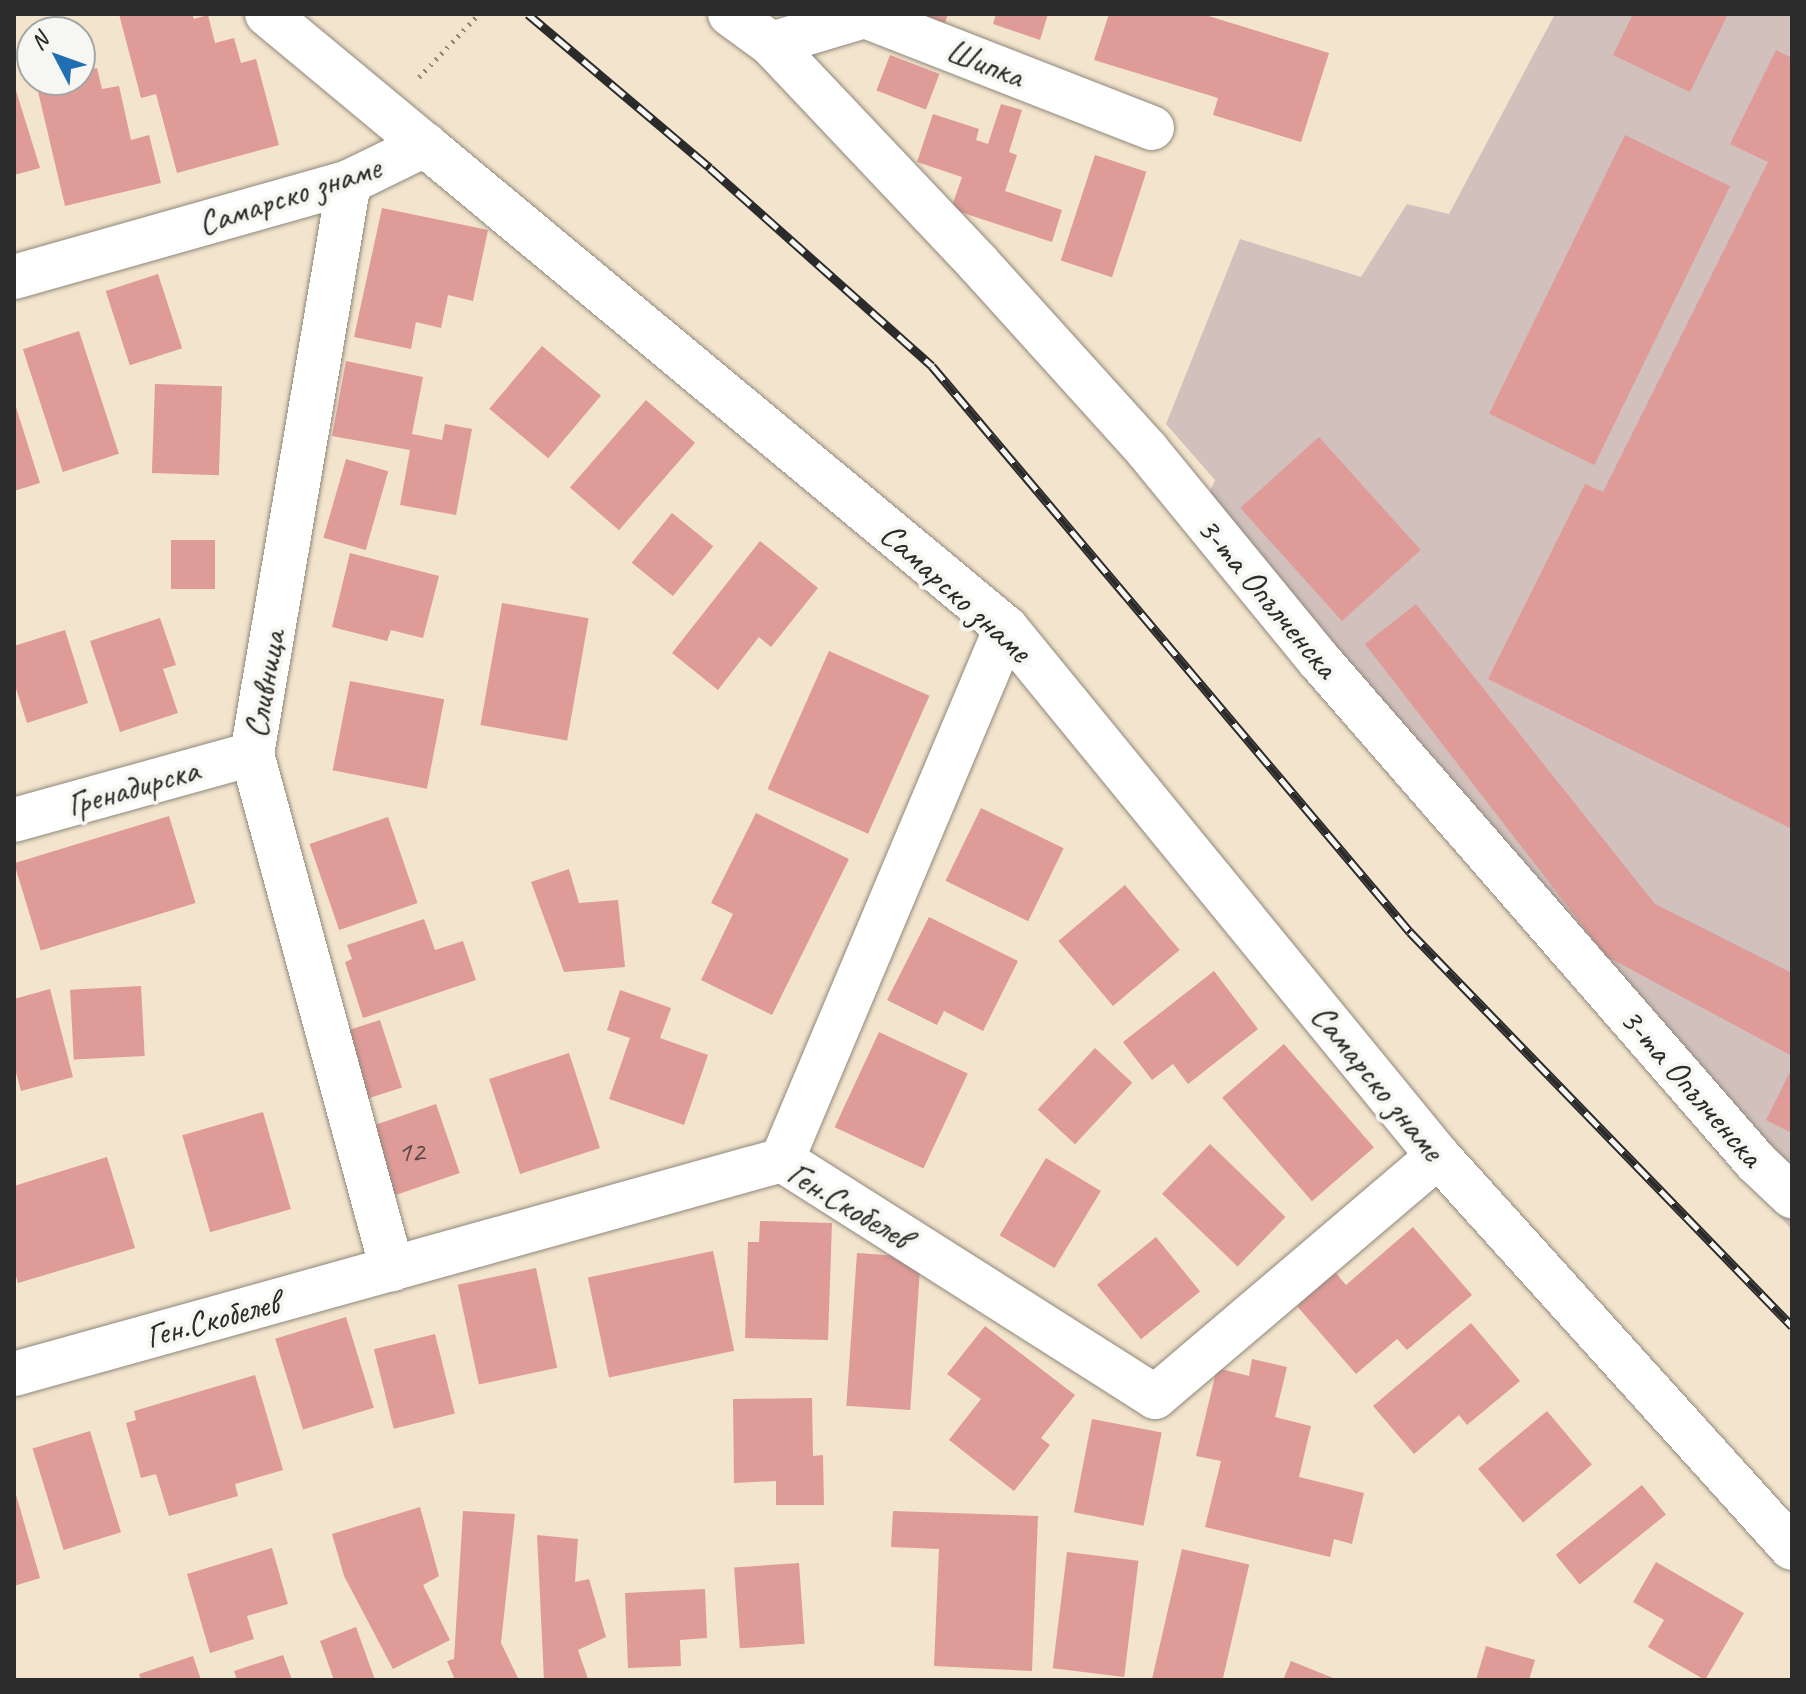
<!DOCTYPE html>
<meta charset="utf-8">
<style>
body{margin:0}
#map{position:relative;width:1806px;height:1694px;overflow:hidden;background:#f3e4cd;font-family:Caveat,sans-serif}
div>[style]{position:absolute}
.industrial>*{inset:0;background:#d1c0bc}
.building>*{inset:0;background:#df9b98;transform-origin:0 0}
.path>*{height:5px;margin-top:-2.5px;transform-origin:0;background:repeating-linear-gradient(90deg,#8f887c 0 2px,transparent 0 8px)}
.roads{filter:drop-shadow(0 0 2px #8f887c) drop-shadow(0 0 2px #8f887c)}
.minor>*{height:44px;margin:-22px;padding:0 22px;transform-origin:22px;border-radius:22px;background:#fff}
.rail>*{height:9px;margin-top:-4.5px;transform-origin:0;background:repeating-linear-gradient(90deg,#f6f6f2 0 18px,#2b2b2b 0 36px);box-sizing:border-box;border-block:2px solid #2b2b2b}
span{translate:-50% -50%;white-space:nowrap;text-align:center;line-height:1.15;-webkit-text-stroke:8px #f6f6f2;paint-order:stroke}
.number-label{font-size:30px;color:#584746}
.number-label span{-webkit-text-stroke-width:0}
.street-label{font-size:34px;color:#2b2b2b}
.frame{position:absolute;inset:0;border:16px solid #2b2b2b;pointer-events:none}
.north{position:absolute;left:16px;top:16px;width:80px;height:80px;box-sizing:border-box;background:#f6f6f2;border:2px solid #a5a5a2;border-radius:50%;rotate:311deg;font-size:22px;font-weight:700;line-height:32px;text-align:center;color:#2b2b2b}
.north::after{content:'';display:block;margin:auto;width:28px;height:36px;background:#1f6fb2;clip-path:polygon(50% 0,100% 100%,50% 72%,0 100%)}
</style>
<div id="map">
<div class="industrial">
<div style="clip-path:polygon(1555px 14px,1792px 14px,1792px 1230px,1538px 946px,1191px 535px,1215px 480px,1166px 424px,1240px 239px,1361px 277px,1407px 204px,1449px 214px)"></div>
</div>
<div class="building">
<div style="clip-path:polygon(119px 14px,192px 14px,194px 19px,208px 15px,215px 43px,234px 38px,241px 63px,256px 59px,279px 145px,177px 173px,156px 94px,141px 98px)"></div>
<div style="clip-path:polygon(903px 14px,948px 14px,943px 29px)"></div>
<div style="clip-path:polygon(996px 14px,1048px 14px,1040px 40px,993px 24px)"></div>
<div style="clip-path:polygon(1109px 14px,1202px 14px,1329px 53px,1301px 142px,1213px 115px,1218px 98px,1094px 60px)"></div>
<div style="clip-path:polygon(1633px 14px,1728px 14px,1690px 92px,1613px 55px)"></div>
<div style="clip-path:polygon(1776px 50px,1792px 58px,1792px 829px,1488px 679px,1585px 484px,1603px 492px,1768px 162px,1730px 144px)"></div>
<div style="left:890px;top:55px;width:53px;height:38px;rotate:21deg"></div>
<div style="clip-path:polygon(97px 68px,102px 89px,119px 86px,131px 140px,149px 135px,161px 183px,65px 206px,36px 83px,80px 80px,80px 72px)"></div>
<div style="clip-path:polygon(14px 84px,40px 168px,14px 175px)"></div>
<div style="clip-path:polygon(1001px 104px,1022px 110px,1009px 152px,1017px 155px,1005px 191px,1062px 210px,1052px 242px,951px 209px,962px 177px,917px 162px,933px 114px,979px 129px,976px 140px,988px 144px)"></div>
<div style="left:1625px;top:135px;width:117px;height:310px;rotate:26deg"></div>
<div style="left:1095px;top:155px;width:54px;height:111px;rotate:18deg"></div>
<div style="clip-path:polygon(382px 208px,488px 230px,473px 301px,448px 295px,441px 328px,416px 322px,411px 349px,354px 337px)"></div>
<div style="left:158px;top:274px;width:78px;height:55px;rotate:72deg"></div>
<div style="left:79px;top:331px;width:129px;height:59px;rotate:72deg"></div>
<div style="left:542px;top:346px;width:77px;height:82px;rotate:40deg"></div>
<div style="clip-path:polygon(346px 361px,423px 377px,412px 434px,442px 440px,445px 424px,472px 429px,456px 515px,400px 505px,410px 450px,332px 436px)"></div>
<div style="left:155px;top:384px;width:67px;height:89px;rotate:2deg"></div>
<div style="left:646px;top:400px;width:65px;height:116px;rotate:41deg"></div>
<div style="clip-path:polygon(14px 401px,40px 483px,14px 491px)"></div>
<div style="left:1319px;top:437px;width:152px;height:106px;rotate:48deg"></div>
<div style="left:346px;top:459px;width:44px;height:82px;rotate:16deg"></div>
<div style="left:672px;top:513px;width:53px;height:64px;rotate:39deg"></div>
<div style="left:171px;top:540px;width:44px;height:49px"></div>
<div style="clip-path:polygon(760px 541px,818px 588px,771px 647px,759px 637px,718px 690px,672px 653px)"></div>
<div style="clip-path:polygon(350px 553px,439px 576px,423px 638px,391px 630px,387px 641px,332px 627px)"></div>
<div style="left:502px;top:603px;width:88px;height:124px;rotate:10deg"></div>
<div style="clip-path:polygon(1416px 604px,1655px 904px,1792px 973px,1792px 1056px,1606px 956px,1365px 644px)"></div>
<div style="clip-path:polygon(160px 618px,176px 665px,163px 669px,178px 713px,120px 732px,90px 641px)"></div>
<div style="clip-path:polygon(65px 630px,88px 703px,27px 723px,14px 682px,14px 646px)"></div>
<div style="left:829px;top:651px;width:110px;height:151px;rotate:24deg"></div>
<div style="left:350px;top:681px;width:96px;height:91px;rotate:11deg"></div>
<div style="left:981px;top:808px;width:92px;height:81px;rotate:26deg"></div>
<div style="clip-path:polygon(756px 813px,849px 859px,772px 1015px,701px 980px,733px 914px,711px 903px)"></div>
<div style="left:169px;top:816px;width:91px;height:162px;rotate:73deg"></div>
<div style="left:388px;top:817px;width:91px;height:83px;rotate:71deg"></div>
<div style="clip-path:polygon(569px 869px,579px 903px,618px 900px,625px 967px,564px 972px,531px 882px)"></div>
<div style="left:1125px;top:885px;width:85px;height:87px;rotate:50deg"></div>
<div style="clip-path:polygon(929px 917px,1018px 961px,983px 1031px,944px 1011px,937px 1025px,887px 1000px)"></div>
<div style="clip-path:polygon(424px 919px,435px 950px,463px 941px,476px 980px,363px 1018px,345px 962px,352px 959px,347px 945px)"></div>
<div style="clip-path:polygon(1214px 971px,1258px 1029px,1188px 1084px,1173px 1064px,1152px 1080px,1123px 1042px)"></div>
<div style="left:141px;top:986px;width:70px;height:71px;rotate:87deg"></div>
<div style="clip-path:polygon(50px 989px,73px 1077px,21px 1091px,14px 1065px,14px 999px)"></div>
<div style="clip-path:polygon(620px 990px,671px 1008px,660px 1038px,708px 1055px,684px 1125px,609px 1099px,630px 1038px,607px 1030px)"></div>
<div style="left:380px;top:1020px;width:71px;height:52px;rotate:72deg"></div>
<div style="left:879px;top:1032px;width:98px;height:105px;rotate:25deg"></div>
<div style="left:1284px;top:1044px;width:137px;height:82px;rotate:49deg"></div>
<div style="left:1095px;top:1048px;width:51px;height:84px;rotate:43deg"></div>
<div style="left:569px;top:1053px;width:100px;height:84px;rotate:72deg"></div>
<div style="clip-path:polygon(1792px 1068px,1792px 1133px,1766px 1120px)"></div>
<div style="left:436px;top:1104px;width:73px;height:77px;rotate:71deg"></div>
<div style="left:263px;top:1112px;width:101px;height:84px;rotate:74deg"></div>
<div style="left:1210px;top:1144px;width:105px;height:69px;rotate:44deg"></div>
<div style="clip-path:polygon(107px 1157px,135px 1248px,18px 1283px,14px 1269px,14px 1186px)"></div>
<div style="left:1046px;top:1158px;width:64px;height:90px;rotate:31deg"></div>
<div style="clip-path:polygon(760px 1221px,832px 1223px,828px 1340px,745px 1338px,748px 1242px,759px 1242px)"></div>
<div style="clip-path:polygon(1413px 1227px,1472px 1295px,1407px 1350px,1397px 1339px,1356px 1374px,1297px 1306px,1335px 1272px,1346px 1285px)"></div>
<div style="left:1156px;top:1237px;width:70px;height:76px;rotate:51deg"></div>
<div style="left:713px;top:1251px;width:102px;height:128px;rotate:78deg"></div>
<div style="left:857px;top:1253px;width:64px;height:153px;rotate:4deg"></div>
<div style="left:536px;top:1268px;width:102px;height:80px;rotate:78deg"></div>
<div style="left:346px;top:1317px;width:95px;height:74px;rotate:73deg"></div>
<div style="clip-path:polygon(1471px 1323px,1520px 1381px,1467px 1425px,1459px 1415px,1414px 1454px,1373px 1406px)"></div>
<div style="clip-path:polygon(985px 1326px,1075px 1395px,1041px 1438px,1050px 1445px,1014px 1491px,949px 1440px,981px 1399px,947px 1374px)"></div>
<div style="left:435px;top:1334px;width:82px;height:63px;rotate:76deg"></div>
<div style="clip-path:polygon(1252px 1359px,1287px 1367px,1275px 1417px,1311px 1426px,1299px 1477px,1364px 1493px,1352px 1544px,1334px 1539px,1330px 1557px,1205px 1527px,1221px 1461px,1196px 1456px,1217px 1368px,1249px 1376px)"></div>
<div style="clip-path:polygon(255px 1375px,283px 1470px,235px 1484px,238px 1496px,169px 1516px,156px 1474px,141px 1478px,126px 1423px,136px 1420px,134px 1411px)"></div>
<div style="clip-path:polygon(812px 1398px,813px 1456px,823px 1455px,824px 1505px,776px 1505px,776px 1481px,734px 1483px,733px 1399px)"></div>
<div style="left:1547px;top:1411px;width:70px;height:90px;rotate:50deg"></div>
<div style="left:1092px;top:1419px;width:71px;height:95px;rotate:11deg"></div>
<div style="left:90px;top:1431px;width:106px;height:60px;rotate:73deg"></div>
<div style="left:1642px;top:1485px;width:38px;height:111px;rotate:51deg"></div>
<div style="clip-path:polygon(15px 1491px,40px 1578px,14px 1586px,14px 1492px)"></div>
<div style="clip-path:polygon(420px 1507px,439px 1576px,423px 1585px,450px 1640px,393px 1669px,344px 1576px,332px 1534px)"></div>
<div style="clip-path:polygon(463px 1511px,515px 1514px,501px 1643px,519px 1680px,455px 1680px,447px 1661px,454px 1659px)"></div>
<div style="clip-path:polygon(893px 1511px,1038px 1516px,1032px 1671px,934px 1666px,939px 1549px,891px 1547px)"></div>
<div style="clip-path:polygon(537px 1535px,578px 1539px,575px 1582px,589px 1579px,606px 1637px,578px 1650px,588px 1679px,544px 1680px)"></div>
<div style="clip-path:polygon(272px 1548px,288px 1604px,247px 1616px,254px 1639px,210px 1653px,187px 1574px)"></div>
<div style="left:1182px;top:1549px;width:69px;height:135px;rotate:13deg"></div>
<div style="left:1067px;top:1552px;width:72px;height:117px;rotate:7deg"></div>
<div style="clip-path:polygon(1656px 1562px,1744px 1613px,1705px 1680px,1648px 1647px,1664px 1620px,1633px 1602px)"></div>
<div style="left:799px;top:1563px;width:81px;height:65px;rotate:86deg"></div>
<div style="clip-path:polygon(705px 1589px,707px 1638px,680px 1640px,681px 1666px,628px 1668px,625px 1593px)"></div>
<div style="clip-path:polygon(356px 1627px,375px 1680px,334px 1680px,320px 1641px)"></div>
<div style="clip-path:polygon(1486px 1646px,1535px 1660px,1529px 1680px,1476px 1680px)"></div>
<div style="clip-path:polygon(283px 1655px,292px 1680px,237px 1680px,234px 1671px)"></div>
<div style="clip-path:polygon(193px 1656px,201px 1680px,141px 1680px,139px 1674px)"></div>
<div style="clip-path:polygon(1291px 1661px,1338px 1680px,1283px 1680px)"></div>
</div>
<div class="path">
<div style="left:419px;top:77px;width:87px;rotate:-46.4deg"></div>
</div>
<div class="roads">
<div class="minor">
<div style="left:267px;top:14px;width:205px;rotate:39.7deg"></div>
<div style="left:730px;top:14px;width:51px;rotate:36.2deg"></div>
<div style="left:771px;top:44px;width:303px;rotate:46.6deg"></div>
<div style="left:979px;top:264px;width:251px;rotate:47.9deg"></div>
<div style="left:1147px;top:450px;width:270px;rotate:50.7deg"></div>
<div style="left:1318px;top:659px;width:667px;rotate:48.95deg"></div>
<div style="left:1756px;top:1162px;width:50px;rotate:43.4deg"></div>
<div style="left:771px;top:44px;width:98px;rotate:-16.6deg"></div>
<div style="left:865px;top:16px;width:308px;rotate:21.3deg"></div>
<div style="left:349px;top:182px;width:580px;rotate:99.62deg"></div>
<div style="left:252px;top:754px;width:534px;rotate:74.79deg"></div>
<div style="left:14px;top:277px;width:348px;rotate:-15.8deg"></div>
<div style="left:349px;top:182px;width:85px;rotate:-26deg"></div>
<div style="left:425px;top:145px;width:756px;rotate:39.74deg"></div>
<div style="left:1006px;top:628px;width:682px;rotate:50.71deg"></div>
<div style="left:1438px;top:1156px;width:528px;rotate:47.92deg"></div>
<div style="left:14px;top:820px;width:247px;rotate:-15.5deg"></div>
<div style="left:782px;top:1160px;width:577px;rotate:-67.17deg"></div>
<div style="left:14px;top:1374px;width:797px;rotate:-15.57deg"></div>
<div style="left:782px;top:1160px;width:442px;rotate:32.4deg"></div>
<div style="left:1155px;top:1397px;width:372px;rotate:-40.4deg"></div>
</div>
</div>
<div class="rail">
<div style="left:528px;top:14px;width:238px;rotate:40.2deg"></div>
<div style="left:710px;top:168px;width:297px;rotate:41.7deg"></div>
<div style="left:932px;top:366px;width:741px;rotate:49.82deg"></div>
<div style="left:1410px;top:932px;width:549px;rotate:45.89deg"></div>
</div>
<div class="number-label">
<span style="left:411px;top:1151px">12</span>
</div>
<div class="street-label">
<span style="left:985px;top:63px;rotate:21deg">Шипка</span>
<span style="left:289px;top:195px;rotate:-18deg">Самарско знаме</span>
<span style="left:956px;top:592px;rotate:42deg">Самарско знаме</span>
<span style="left:1268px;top:597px;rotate:50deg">3-та Опълченска</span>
<span style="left:264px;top:684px;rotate:-80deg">Сливница</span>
<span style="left:133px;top:787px;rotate:-16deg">Гренадирска</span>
<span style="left:1378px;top:1082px;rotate:51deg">Самарско знаме</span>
<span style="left:1692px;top:1087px;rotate:49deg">3-та Опълченска</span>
<span style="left:849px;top:1205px;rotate:31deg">Ген.Скобелев</span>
<span style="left:212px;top:1319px;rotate:-15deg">Ген.Скобелев</span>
</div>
<div class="frame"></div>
<div class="north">N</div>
</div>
